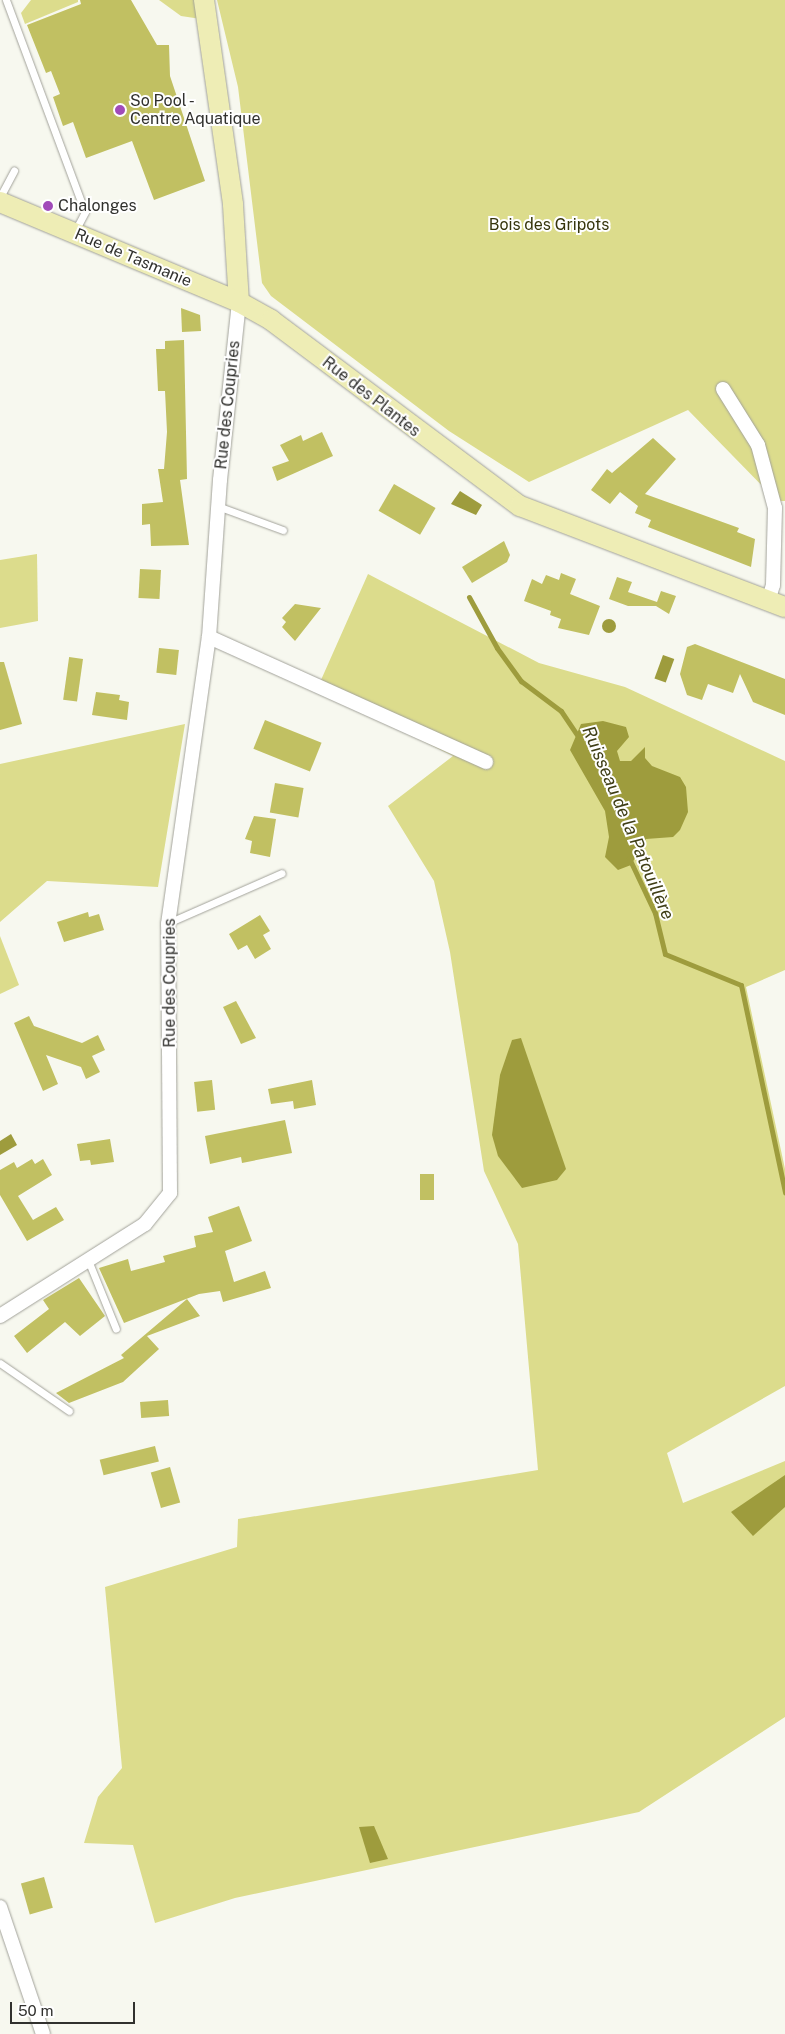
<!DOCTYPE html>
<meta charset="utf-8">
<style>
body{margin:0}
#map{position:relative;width:785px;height:2034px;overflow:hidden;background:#f7f8ef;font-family:"Public Sans",sans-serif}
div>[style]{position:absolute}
.green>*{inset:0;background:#dcdc8c}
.water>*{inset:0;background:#9e9c3d;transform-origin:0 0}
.round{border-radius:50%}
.stream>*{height:5px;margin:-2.5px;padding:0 2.5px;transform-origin:2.5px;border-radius:2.5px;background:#9e9c3d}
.building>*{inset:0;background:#c1c062;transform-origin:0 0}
.roads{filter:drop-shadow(0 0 1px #a2a29a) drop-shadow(0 0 1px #a2a29a)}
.lane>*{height:7px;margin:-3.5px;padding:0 3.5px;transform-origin:3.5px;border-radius:3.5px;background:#fff}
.street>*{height:14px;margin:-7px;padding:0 7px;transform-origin:7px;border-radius:7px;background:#fff}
.secondary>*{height:20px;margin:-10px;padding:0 10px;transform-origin:10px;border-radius:10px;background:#eeedb5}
.dots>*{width:14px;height:14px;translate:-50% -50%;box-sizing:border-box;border:2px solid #fff;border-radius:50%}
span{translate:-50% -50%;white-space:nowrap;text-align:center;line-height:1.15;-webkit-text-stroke:4px #fff;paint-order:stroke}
.poi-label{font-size:16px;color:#31312e}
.left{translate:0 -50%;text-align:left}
.park-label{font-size:16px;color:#36350c}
.street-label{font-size:16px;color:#31312e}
.water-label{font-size:18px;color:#403f17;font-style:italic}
.scale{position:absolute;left:10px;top:2002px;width:125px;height:22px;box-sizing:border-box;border:2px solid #31312e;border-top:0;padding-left:6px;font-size:15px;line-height:18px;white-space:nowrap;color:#31312e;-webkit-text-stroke:4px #fff;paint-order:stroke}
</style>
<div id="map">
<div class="green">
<div style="clip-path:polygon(31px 0,78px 0,78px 2px,25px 24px,21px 13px)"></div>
<div style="clip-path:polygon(159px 0,194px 0,201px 19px,181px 16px)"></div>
<div style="clip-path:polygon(217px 0,785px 0,785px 501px,777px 501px,688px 410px,529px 482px,449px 431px,271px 296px,262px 283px,238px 87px)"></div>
<div style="clip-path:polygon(37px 554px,38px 621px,0 628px,0 560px)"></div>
<div style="clip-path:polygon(368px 574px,539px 663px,625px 687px,785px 761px,785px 970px,746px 987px,785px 1169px,785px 1386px,667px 1453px,683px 1503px,785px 1461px,785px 1717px,639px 1812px,235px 1898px,155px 1923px,133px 1845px,84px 1843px,98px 1797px,122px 1768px,105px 1587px,237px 1547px,238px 1519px,538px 1470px,518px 1244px,484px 1171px,450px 952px,434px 881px,388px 806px,453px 756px,317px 689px)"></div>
<div style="clip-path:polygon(185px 724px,158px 887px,47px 881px,0 922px,0 764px)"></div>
<div style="clip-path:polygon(0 936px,19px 985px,0 994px)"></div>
</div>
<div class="water">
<div style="clip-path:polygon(460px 491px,482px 505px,476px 515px,451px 504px)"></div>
<div class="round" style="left:602px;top:619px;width:14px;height:14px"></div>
<div style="left:663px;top:655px;width:12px;height:25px;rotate:20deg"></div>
<div style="clip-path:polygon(603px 721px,626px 727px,629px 737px,617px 751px,620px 761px,631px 761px,645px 747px,645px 758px,652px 766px,680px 777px,686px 787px,688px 812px,680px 830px,673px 837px,646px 839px,631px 865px,618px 870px,605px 857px,609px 837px,605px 811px,570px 750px,581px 724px)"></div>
<div style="clip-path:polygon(521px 1038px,566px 1169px,557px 1180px,522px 1188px,498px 1156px,492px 1135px,500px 1075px,512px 1040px)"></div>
<div style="clip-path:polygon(11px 1134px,17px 1145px,0 1155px,0 1141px)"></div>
<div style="clip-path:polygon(785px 1475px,785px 1507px,753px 1536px,731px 1512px)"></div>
<div style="clip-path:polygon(374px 1826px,388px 1859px,370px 1863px,359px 1827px)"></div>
</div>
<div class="stream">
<div style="left:469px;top:597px;width:58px;rotate:61.2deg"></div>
<div style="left:497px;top:648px;width:41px;rotate:54deg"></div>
<div style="left:521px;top:681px;width:50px;rotate:36.9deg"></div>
<div style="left:561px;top:711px;width:29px;rotate:56deg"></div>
<div style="left:629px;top:858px;width:61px;rotate:64.7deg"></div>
<div style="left:655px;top:913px;width:42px;rotate:76.3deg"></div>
<div style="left:665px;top:954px;width:82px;rotate:22.2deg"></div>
<div style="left:741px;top:985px;width:212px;rotate:78deg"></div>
</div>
<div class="building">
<div style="clip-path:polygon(80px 0,131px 0,157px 45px,169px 45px,170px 76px,205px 181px,154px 200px,132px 141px,86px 158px,73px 122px,63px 126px,53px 97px,60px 94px,51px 71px,46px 73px,27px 25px,81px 4px)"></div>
<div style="clip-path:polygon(181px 308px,200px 315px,201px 331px,182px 332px)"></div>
<div style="clip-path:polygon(184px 340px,187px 479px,180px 480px,189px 545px,151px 546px,150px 524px,142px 525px,142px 504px,163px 502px,158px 469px,164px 469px,167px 432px,165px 391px,158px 391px,156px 349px,165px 349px,165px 341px)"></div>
<div style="clip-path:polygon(322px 432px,333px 456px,277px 481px,272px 467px,289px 461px,280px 445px,301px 435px,303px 441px)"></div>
<div style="clip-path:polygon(653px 438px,676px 459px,645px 494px,739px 528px,737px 532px,755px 539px,751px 567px,648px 527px,651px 520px,635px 513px,638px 506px,620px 492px,610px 504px,591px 490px,607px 469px,612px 473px)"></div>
<div style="left:394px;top:484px;width:48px;height:31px;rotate:30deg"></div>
<div style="clip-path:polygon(504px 541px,510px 555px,507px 562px,472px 583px,462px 567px)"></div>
<div style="left:140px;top:569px;width:21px;height:29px;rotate:3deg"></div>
<div style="clip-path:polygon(561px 573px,576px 579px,570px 594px,600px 606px,589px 635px,558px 628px,561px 619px,550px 615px,551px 611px,524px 601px,532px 579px,542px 584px,546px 575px,559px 580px)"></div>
<div style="clip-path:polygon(617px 577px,632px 582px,628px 592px,657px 602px,661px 591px,676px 596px,669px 614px,656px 606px,628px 606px,609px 599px)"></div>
<div style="clip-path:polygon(295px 604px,321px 608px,295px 641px,282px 627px,286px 622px,282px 618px)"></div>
<div style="clip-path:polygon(695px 644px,785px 679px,785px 715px,753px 702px,740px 674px,733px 693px,708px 684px,702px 700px,687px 695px,680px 674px,687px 647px)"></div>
<div style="left:159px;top:648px;width:20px;height:25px;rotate:6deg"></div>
<div style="left:83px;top:659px;width:43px;height:14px;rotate:98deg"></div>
<div style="clip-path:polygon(0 662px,4px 662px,22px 724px,0 730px)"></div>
<div style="clip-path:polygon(96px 692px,120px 695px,119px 700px,129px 702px,127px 720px,92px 715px)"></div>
<div style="left:265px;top:720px;width:61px;height:31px;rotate:22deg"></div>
<div style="left:275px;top:783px;width:29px;height:30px;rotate:10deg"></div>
<div style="clip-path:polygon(254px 816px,276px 819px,270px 857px,250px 853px,252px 841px,245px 839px)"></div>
<div style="clip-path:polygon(88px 912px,89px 917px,99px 914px,104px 930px,64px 942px,57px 922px)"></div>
<div style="clip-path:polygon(260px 915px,270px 931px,263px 935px,271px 949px,255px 959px,247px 945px,238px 950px,229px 934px)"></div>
<div style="clip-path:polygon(236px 1001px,256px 1038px,241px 1044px,223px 1007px)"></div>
<div style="clip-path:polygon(29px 1016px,34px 1026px,82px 1043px,98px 1035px,105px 1050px,92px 1056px,100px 1072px,86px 1079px,81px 1067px,46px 1055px,58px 1084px,43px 1091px,14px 1023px)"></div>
<div style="left:212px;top:1080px;width:30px;height:18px;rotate:84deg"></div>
<div style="clip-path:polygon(312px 1080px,316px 1105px,294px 1109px,293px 1101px,271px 1104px,268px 1089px)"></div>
<div style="clip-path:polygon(285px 1120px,292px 1153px,242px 1163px,241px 1157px,210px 1164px,205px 1136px)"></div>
<div style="clip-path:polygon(110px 1139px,114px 1162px,91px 1165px,90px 1160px,80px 1161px,77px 1144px)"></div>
<div style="clip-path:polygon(32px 1159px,35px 1164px,43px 1159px,52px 1175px,18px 1196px,33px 1220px,56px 1207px,64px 1220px,27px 1241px,0 1195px,0 1170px,14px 1162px,17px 1168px)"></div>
<div style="left:434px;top:1174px;width:26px;height:14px;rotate:90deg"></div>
<div style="clip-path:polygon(239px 1206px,252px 1241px,225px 1251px,234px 1282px,265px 1271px,271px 1288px,223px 1302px,220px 1291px,199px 1294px,124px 1323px,99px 1268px,128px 1259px,131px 1271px,165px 1262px,163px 1256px,196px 1247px,194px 1236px,213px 1232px,208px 1217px)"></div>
<div style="clip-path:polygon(79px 1278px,105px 1316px,80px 1336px,65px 1322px,27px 1353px,14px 1336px,49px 1309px,43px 1300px)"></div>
<div style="clip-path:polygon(187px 1299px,200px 1316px,147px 1336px,159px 1349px,123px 1382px,69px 1403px,56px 1393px,124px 1358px,121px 1355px)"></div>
<div style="left:168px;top:1400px;width:16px;height:28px;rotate:86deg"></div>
<div style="left:155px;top:1446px;width:16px;height:57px;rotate:76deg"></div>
<div style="left:170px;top:1467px;width:37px;height:20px;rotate:74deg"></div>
<div style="left:44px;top:1877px;width:32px;height:24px;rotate:74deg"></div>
</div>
<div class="roads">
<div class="lane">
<div style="left:6px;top:0;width:226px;rotate:69.6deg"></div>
<div style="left:85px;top:212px;width:21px;rotate:118deg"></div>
<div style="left:0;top:197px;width:30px;rotate:-62deg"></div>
<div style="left:220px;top:507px;width:67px;rotate:20.1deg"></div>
<div style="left:168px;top:923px;width:124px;rotate:-23.7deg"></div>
<div style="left:88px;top:1260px;width:74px;rotate:67.9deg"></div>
<div style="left:0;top:1363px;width:84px;rotate:34.8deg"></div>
</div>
<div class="street">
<div style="left:723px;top:389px;width:66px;rotate:58deg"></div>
<div style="left:758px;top:445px;width:65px;rotate:74.9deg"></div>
<div style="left:775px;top:508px;width:77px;rotate:91.5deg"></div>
<div style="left:773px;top:585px;width:17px;rotate:107deg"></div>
<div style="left:209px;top:637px;width:304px;rotate:24.3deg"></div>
<div style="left:0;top:1316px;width:172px;rotate:-32.4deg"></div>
<div style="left:145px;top:1224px;width:40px;rotate:-51deg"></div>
<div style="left:170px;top:1193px;width:269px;rotate:-90.4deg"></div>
<div style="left:168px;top:924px;width:290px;rotate:-81.9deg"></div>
<div style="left:209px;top:637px;width:157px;rotate:-86deg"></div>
<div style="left:220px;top:480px;width:179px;rotate:-83.9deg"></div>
<div style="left:0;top:1907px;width:134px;rotate:71.3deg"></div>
</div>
<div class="secondary">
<div style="left:204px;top:0;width:207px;rotate:81.9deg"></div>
<div style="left:233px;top:205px;width:97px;rotate:86.5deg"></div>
<div style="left:0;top:202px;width:259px;rotate:22.7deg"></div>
<div style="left:239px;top:302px;width:37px;rotate:29deg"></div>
<div style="left:271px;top:320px;width:311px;rotate:36.8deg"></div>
<div style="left:520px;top:506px;width:284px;rotate:20.9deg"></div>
</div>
</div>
<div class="dots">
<div style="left:120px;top:110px;background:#a14bb9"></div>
<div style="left:48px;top:206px;background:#a14bb9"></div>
</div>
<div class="poi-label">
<span class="left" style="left:130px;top:110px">So Pool -<br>Centre Aquatique</span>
<span class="left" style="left:58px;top:206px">Chalonges</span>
</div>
<div class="park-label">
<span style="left:549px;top:225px">Bois des Gripots</span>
</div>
<div class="street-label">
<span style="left:133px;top:258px;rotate:23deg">Rue de Tasmanie</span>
<span style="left:371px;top:397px;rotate:38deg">Rue des Plantes</span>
<span style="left:228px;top:405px;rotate:-84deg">Rue des Coupries</span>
<span style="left:170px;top:983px;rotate:-90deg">Rue des Coupries</span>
</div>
<div class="water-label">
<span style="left:628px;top:823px;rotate:67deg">Ruisseau de la Patouillère</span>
</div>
<div class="scale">50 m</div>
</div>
